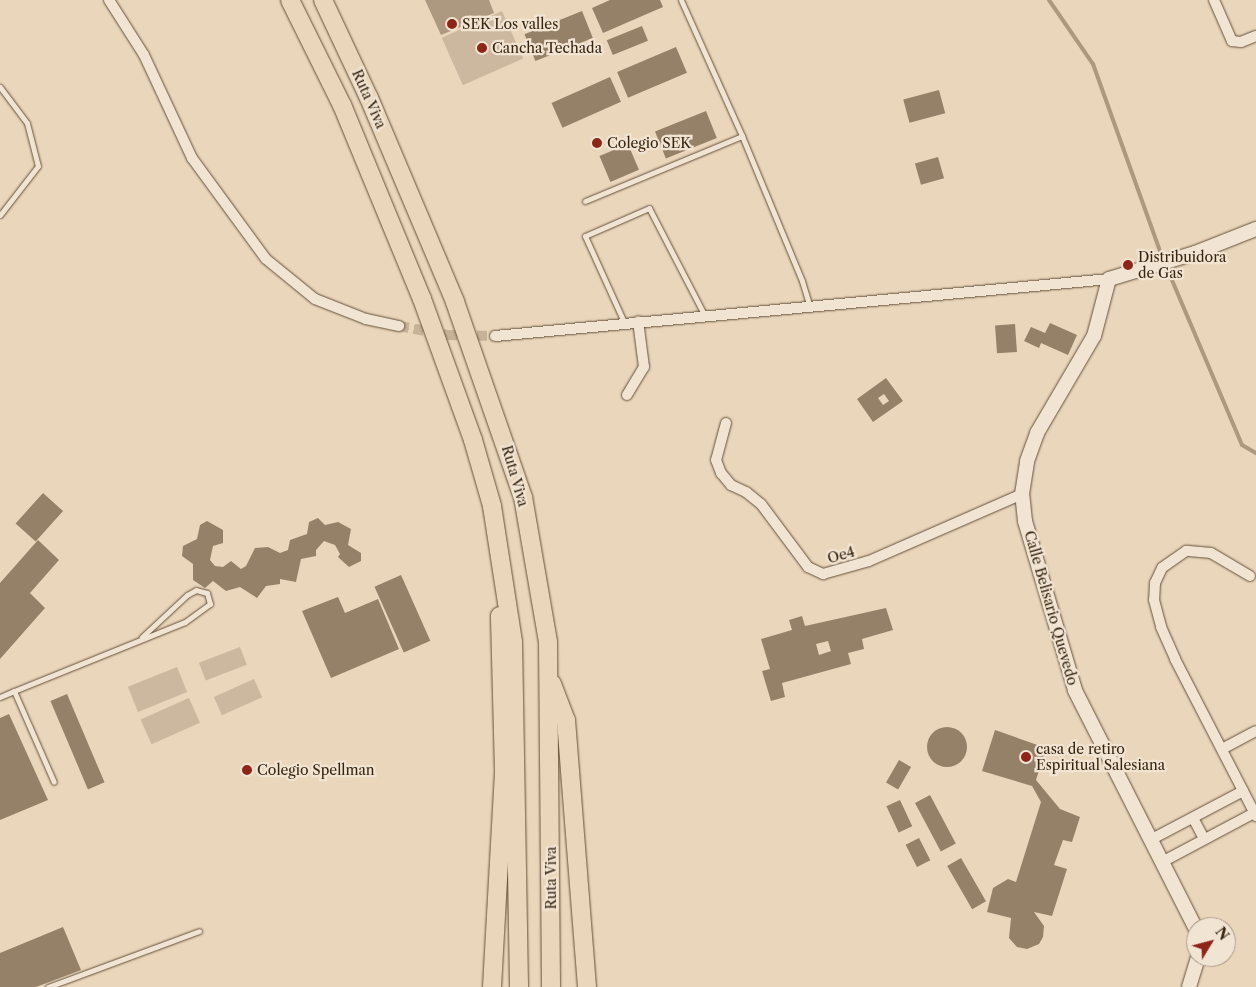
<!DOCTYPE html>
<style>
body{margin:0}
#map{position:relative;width:1256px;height:987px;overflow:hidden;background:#ead6bb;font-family:"Libre Caslon Text",serif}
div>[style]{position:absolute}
.green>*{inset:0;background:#cbb89e;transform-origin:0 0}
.water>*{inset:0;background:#ad9980}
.stream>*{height:4px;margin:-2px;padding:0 2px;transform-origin:2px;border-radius:2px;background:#ad9980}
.building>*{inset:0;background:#948168;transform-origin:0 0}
.round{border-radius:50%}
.street-tunnel>*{height:10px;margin-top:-5px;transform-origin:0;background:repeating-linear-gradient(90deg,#c6b298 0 10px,transparent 0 15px)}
.roads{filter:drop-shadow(0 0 1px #635039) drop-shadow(0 0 1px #635039)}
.lane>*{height:5px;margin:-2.5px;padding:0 2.5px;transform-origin:2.5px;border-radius:2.5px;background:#f1e4d3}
.street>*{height:10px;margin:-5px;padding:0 5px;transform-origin:5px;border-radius:5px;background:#f1e4d3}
.secondary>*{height:14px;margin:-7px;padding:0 7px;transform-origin:7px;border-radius:7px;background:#f1e4d3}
.highway>*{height:18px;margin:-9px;padding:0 9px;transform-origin:9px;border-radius:9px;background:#ead6bb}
.dots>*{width:14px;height:14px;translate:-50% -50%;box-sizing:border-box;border:2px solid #f1e4d3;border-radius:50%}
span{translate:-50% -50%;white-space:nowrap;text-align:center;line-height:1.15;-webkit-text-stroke:4.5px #f1e4d3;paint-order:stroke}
.poi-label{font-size:14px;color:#36240e}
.left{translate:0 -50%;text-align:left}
.street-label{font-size:14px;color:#36240e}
.north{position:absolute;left:1186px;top:917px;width:50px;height:50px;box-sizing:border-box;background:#f1e4d3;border:1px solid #a69784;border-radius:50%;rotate:53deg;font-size:14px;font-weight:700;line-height:20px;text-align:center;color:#36240e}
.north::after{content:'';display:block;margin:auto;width:18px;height:22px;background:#8f2418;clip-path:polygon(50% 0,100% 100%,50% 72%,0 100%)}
</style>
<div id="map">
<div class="green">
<div style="left:502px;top:11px;width:52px;height:66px;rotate:66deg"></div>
<div style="left:240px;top:647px;width:19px;height:44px;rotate:69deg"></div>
<div style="left:177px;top:667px;width:27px;height:53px;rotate:68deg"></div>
<div style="left:254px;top:679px;width:20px;height:44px;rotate:66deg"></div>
<div style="left:189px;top:698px;width:27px;height:53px;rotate:66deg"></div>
</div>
<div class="water">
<div style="clip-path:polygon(425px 0,489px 0,494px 13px,441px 35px)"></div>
</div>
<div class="stream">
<div style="left:1049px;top:0;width:78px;rotate:55.5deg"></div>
<div style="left:1093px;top:64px;width:207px;rotate:70.3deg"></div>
<div style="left:1166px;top:266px;width:194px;rotate:67deg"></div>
<div style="left:1242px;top:445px;width:16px;rotate:30deg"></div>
</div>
<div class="building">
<div style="clip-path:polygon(610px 0,660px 0,663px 7px,603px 33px,592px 8px)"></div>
<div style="left:582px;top:11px;width:29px;height:62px;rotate:68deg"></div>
<div style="left:642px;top:26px;width:16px;height:38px;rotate:68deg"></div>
<div style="left:676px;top:47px;width:28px;height:64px;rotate:67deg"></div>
<div style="left:610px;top:77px;width:27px;height:64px;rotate:66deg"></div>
<div style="left:939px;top:90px;width:24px;height:37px;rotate:75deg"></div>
<div style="left:706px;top:111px;width:29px;height:55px;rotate:68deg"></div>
<div style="left:628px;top:144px;width:28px;height:31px;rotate:67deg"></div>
<div style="left:938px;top:157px;width:22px;height:24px;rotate:74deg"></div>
<div style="clip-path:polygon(1050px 323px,1077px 335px,1068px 355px,1041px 343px,1039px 348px,1024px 341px,1031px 327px,1045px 333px)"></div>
<div style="left:1015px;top:324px;width:28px;height:20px;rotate:86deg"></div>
<div style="clip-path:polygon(evenodd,886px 378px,903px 401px,873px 422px,857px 399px,886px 378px,884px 394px,889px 401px,883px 405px,878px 398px,884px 394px)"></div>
<div style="left:43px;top:493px;width:27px;height:41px;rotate:42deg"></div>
<div style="clip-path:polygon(318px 518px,325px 525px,338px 522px,351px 529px,348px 545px,361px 553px,361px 561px,349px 567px,338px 557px,340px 554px,335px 545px,324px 541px,316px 550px,316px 556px,301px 559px,296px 582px,280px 579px,280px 584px,266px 586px,257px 598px,240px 587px,226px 591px,213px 581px,205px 588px,193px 580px,193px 564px,182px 556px,183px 546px,197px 539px,200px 525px,207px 521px,223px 530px,223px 543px,213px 546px,210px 560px,215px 566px,223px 567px,231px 561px,241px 569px,246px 566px,255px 548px,268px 547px,280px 553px,288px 550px,290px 540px,307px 534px,309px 522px)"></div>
<div style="clip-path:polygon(38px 540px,59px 560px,30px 593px,45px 608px,0 659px,0 583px)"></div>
<div style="left:401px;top:575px;width:72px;height:29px;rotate:66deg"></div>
<div style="clip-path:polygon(338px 597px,345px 613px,378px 599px,399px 649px,331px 678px,302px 611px)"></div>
<div style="clip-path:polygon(evenodd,886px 608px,893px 630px,862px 639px,864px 649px,848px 653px,851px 664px,782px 683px,785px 697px,771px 701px,762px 671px,770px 669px,761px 639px,792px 630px,789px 620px,802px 616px,805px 626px,886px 608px,828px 641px,831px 651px,819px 655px,816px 644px,828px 641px)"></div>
<div style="left:67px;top:694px;width:96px;height:18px;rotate:67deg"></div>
<div style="clip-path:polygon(9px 714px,48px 800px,0 820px,0 718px)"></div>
<div class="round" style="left:927px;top:727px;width:40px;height:40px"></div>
<div style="clip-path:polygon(995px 730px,1046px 748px,1036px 780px,1060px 809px,1080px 817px,1072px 842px,1063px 840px,1054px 865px,1067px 869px,1052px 916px,1034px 912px,1044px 926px,1043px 937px,1039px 944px,1027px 949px,1017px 947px,1009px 938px,1011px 918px,987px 912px,993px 888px,1008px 879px,1016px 882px,1041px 802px,1032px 786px,982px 771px)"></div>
<div style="left:899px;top:760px;width:14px;height:26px;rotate:30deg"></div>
<div style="left:930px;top:795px;width:55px;height:17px;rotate:62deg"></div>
<div style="left:900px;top:800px;width:29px;height:15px;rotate:65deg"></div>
<div style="left:919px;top:838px;width:25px;height:15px;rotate:63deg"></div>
<div style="left:961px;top:858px;width:50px;height:16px;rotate:60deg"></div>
<div style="clip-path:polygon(63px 927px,81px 970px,36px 987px,0 987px,0 953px)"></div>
</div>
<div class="street-tunnel">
<div style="left:399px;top:326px;width:49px;rotate:10.6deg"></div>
<div style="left:447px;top:335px;width:48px;rotate:1.2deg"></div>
</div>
<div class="roads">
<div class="lane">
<div style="left:681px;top:0;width:149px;rotate:65.8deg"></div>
<div style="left:742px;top:136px;width:157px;rotate:67.5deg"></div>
<div style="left:802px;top:281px;width:28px;rotate:73deg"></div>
<div style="left:0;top:87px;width:45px;rotate:53.1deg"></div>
<div style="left:27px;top:123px;width:44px;rotate:75.7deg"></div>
<div style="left:38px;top:166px;width:62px;rotate:127.8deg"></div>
<div style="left:585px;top:201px;width:170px;rotate:-22.5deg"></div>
<div style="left:624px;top:322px;width:94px;rotate:-114.4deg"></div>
<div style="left:585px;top:236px;width:70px;rotate:-23.6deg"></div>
<div style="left:649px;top:208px;width:122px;rotate:62.6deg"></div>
<div style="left:14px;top:691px;width:184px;rotate:-22deg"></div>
<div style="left:185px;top:622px;width:31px;rotate:-36deg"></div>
<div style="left:210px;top:604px;width:11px;rotate:-105deg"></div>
<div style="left:207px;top:593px;width:11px;rotate:-165deg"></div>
<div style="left:196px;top:590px;width:10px;rotate:151deg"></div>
<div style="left:187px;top:595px;width:62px;rotate:137deg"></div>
<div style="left:0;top:697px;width:15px;rotate:-23deg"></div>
<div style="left:14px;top:691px;width:99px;rotate:66.3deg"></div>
<div style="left:48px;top:987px;width:161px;rotate:-20.3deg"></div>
</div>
<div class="street">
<div style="left:109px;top:0;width:65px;rotate:57.5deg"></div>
<div style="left:144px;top:55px;width:114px;rotate:65deg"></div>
<div style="left:192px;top:158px;width:125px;rotate:53.8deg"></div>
<div style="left:266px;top:259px;width:63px;rotate:39.2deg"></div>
<div style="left:315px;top:299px;width:55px;rotate:21.4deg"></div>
<div style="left:366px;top:319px;width:34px;rotate:12deg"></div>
<div style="left:1214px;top:0;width:45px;rotate:66.3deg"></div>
<div style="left:1232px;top:41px;width:9px;rotate:6deg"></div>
<div style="left:1241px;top:42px;width:16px;rotate:-22deg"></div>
<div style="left:495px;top:336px;width:617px;rotate:-5.3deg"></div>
<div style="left:627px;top:395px;width:33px;rotate:-59deg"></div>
<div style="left:644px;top:367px;width:46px;rotate:-97.4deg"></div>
<div style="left:726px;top:423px;width:38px;rotate:105deg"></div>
<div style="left:716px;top:460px;width:14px;rotate:69deg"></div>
<div style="left:721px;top:473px;width:16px;rotate:50deg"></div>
<div style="left:731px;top:485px;width:17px;rotate:25deg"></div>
<div style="left:746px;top:492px;width:19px;rotate:39deg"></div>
<div style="left:761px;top:504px;width:79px;rotate:53.3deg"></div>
<div style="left:808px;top:567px;width:17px;rotate:25deg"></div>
<div style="left:823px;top:574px;width:48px;rotate:-15.8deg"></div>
<div style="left:869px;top:561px;width:167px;rotate:-23.6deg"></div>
<div style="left:1250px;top:576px;width:45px;rotate:-149.5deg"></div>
<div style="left:1211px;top:553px;width:25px;rotate:-175deg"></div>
<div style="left:1186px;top:551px;width:29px;rotate:145deg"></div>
<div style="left:1162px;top:568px;width:17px;rotate:115deg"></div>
<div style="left:1155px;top:583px;width:17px;rotate:93deg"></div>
<div style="left:1154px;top:600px;width:28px;rotate:75deg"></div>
<div style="left:1161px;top:627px;width:35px;rotate:66deg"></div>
<div style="left:1175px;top:659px;width:177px;rotate:62.7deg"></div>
<div style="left:1222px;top:749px;width:38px;rotate:-28deg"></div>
<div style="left:1193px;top:818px;width:24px;rotate:62deg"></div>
<div style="left:1152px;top:839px;width:103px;rotate:-27.8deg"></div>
<div style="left:1162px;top:862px;width:104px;rotate:-28deg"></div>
</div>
<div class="secondary">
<div style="left:1196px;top:929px;width:268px;rotate:-116.9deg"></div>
<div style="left:1075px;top:690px;width:176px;rotate:-106.5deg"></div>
<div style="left:1025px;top:521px;width:27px;rotate:-96deg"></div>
<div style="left:1022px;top:494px;width:33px;rotate:-81deg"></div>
<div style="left:1027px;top:461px;width:30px;rotate:-70deg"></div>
<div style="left:1037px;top:433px;width:113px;rotate:-59.6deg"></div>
<div style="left:1094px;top:336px;width:59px;rotate:-75.3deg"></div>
<div style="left:1109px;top:279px;width:90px;rotate:-16.8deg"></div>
<div style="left:1195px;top:253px;width:66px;rotate:-21.5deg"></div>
<div style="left:1189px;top:987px;width:31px;rotate:-73deg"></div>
</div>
<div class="highway">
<div style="left:290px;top:0;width:117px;rotate:63.7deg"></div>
<div style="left:342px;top:105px;width:210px;rotate:67.6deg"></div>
<div style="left:422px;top:299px;width:150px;rotate:70.1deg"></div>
<div style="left:473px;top:440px;width:69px;rotate:73.9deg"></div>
<div style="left:492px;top:506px;width:138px;rotate:81.2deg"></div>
<div style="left:513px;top:642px;width:345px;rotate:89deg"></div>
<div style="left:323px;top:0;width:108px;rotate:64.9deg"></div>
<div style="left:369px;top:98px;width:221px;rotate:67.1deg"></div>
<div style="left:455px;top:302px;width:207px;rotate:70.8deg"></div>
<div style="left:523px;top:497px;width:147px;rotate:80.2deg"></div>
<div style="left:548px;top:642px;width:345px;rotate:89.5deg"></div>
<div style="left:552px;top:684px;width:39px;rotate:69deg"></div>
<div style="left:566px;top:720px;width:268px;rotate:85.5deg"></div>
<div style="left:492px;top:987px;width:216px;rotate:-86.8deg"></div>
<div style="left:504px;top:771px;width:155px;rotate:-91.5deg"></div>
</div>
</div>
<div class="dots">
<div style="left:452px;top:24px;background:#8f2418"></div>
<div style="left:482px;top:48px;background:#8f2418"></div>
<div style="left:597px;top:143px;background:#8f2418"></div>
<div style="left:1128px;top:265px;background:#8f2418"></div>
<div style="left:1026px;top:757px;background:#8f2418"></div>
<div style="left:247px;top:770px;background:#8f2418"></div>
</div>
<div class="poi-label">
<span class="left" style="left:462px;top:24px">SEK Los valles</span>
<span class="left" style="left:492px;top:48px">Cancha Techada</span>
<span class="left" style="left:607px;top:143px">Colegio SEK</span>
<span class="left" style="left:1138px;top:265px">Distribuidora<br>de Gas</span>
<span class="left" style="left:1036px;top:757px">casa de retiro<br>Espiritual Salesiana</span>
<span class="left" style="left:257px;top:770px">Colegio Spellman</span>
</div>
<div class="street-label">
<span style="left:369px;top:99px;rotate:66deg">Ruta Viva</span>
<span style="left:515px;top:476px;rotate:74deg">Ruta Viva</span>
<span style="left:841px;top:555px;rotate:-16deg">Oe4</span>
<span style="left:1051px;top:608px;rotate:74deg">Calle Belisario Quevedo</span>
<span style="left:551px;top:878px;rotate:-90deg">Ruta Viva</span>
</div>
<div class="north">N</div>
</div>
